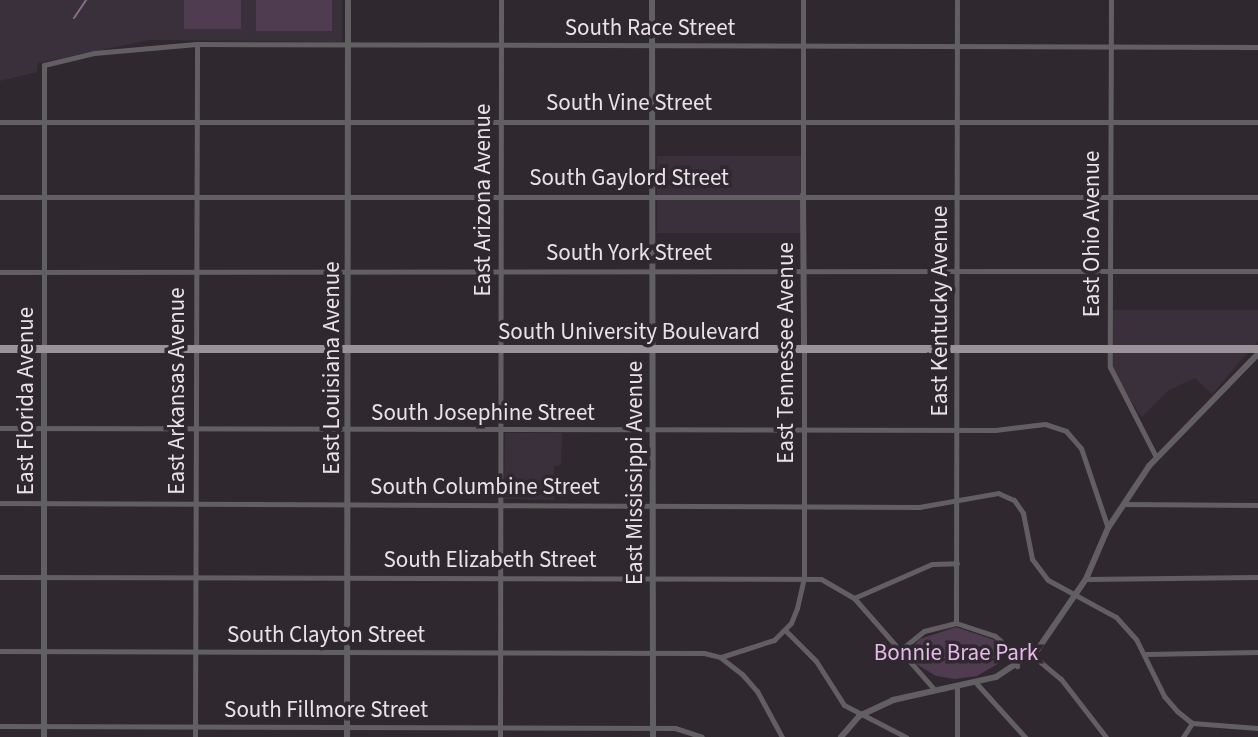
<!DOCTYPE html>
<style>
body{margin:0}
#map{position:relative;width:1258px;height:737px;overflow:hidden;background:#2f282f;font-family:"Source Sans 3",sans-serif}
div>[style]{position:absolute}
.built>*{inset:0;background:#3a303b;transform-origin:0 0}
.green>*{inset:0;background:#4f3c51;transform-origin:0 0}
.stream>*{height:2px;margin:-1px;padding:0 1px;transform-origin:1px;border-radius:1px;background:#896c8c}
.minor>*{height:5px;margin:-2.5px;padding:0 2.5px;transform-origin:2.5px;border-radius:2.5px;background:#625f62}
.tertiary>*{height:6px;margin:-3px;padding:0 3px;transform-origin:3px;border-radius:3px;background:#625f62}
.primary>*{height:8px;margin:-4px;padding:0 4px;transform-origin:4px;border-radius:4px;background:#999299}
span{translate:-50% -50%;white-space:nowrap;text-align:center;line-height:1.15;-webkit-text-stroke:7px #2f282f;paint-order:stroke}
.street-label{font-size:23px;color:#e7e3e8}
.park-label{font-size:23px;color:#e8b8ed}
</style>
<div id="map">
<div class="built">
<div style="clip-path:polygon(0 0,342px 0,342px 42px,150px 40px,38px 63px,37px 72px,0 81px)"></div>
<div style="left:657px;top:156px;width:144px;height:77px"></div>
<div style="clip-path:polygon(1112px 310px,1258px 310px,1258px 341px,1212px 394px,1195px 378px,1169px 390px,1142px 417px,1112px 375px)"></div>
<div style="clip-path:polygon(505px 433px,562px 433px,561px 465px,554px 466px,554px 500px,504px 499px)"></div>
</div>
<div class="green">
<div style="left:184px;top:0;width:57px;height:29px"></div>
<div style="left:256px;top:0;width:76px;height:31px"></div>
<div style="clip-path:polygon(956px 627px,997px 641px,1003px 650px,1001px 662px,977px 676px,955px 679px,936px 676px,913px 662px,909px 650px,920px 639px)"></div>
</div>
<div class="stream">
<div style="left:74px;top:18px;width:22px;rotate:-56deg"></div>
</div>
<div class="minor">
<div style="left:803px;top:0;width:195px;rotate:90deg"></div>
<div style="left:1111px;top:0;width:367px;rotate:90.2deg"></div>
<div style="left:1110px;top:367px;width:101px;rotate:62.9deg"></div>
<div style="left:0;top:122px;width:1258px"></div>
<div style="left:0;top:197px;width:1258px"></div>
<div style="left:0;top:272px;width:1258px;rotate:-0.05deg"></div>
<div style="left:44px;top:349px;width:284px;rotate:-90deg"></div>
<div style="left:44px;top:65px;width:51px;rotate:-13.5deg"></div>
<div style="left:94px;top:53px;width:103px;rotate:-5deg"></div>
<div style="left:197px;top:44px;width:1061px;rotate:0.16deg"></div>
<div style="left:0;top:428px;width:995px;rotate:0.12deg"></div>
<div style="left:995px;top:430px;width:50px;rotate:-6.8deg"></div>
<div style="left:1045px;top:424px;width:22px;rotate:18deg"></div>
<div style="left:1066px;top:431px;width:23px;rotate:49deg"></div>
<div style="left:1081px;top:448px;width:84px;rotate:71.4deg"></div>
<div style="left:0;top:503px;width:919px;rotate:0.25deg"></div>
<div style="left:919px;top:507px;width:80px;rotate:-10deg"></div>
<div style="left:998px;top:493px;width:17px;rotate:24deg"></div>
<div style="left:1014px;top:500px;width:16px;rotate:55deg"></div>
<div style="left:1023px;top:513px;width:47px;rotate:78.9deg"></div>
<div style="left:1032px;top:559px;width:26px;rotate:53deg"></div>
<div style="left:1048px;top:580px;width:77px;rotate:28.6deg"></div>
<div style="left:1116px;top:617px;width:30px;rotate:48deg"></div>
<div style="left:1136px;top:639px;width:64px;rotate:63.8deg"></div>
<div style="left:1164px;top:696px;width:20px;rotate:49deg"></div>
<div style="left:1177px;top:711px;width:19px;rotate:39deg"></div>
<div style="left:1192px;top:723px;width:66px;rotate:4.3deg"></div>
<div style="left:1123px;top:504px;width:135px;rotate:0.4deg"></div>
<div style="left:0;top:577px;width:821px;rotate:0.14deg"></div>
<div style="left:821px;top:579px;width:38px;rotate:30deg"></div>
<div style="left:854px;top:598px;width:121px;rotate:48.7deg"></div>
<div style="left:1086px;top:579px;width:172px;rotate:-0.7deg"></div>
<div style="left:854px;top:598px;width:85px;rotate:-23.6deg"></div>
<div style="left:932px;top:564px;width:25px;rotate:-2deg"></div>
<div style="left:956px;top:623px;width:623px;rotate:-89.91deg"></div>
<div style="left:785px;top:630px;width:44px;rotate:45deg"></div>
<div style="left:816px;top:661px;width:52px;rotate:57.5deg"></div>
<div style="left:844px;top:705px;width:70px;rotate:27.3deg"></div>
<div style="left:0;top:651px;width:704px;rotate:0.16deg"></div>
<div style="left:704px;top:653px;width:16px;rotate:14deg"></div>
<div style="left:720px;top:657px;width:28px;rotate:38deg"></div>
<div style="left:742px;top:674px;width:23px;rotate:49deg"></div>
<div style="left:757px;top:691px;width:52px;rotate:61.5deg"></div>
<div style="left:898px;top:652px;width:33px;rotate:-39deg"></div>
<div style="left:924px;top:631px;width:33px;rotate:-14deg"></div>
<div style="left:956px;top:623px;width:41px;rotate:18.4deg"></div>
<div style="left:995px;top:636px;width:18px;rotate:41deg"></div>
<div style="left:1009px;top:648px;width:20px;rotate:66deg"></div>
<div style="left:1145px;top:654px;width:113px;rotate:-1deg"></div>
<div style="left:1032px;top:655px;width:38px;rotate:40deg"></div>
<div style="left:1061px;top:679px;width:73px;rotate:52.2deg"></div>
<div style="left:721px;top:657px;width:56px;rotate:-17.8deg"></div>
<div style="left:774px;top:640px;width:24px;rotate:-45deg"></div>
<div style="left:791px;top:623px;width:16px;rotate:-68deg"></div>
<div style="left:797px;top:608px;width:31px;rotate:-77deg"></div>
<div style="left:804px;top:578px;width:227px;rotate:-90deg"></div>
<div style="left:977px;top:684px;width:72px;rotate:47.8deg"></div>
<div style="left:0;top:726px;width:675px;rotate:0.17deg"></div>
<div style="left:675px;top:728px;width:28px;rotate:18deg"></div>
<div style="left:195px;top:737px;width:693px;rotate:-89.83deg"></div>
<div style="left:500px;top:737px;width:737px;rotate:-89.92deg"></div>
<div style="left:957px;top:737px;width:50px;rotate:-90deg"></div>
<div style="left:1183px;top:737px;width:17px;rotate:-57deg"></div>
</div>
<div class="tertiary">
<div style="left:652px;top:0;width:737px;rotate:89.92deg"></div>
<div style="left:803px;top:195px;width:155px;rotate:89.6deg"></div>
<div style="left:44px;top:737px;width:388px;rotate:-90deg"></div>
<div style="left:347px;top:737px;width:737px;rotate:-89.92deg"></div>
<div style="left:841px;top:737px;width:28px;rotate:-49deg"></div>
<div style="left:859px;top:716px;width:38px;rotate:-25deg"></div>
<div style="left:893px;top:700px;width:106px;rotate:-12.6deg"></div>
<div style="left:996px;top:677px;width:50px;rotate:-33.7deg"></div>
<div style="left:1038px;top:649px;width:85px;rotate:-55.6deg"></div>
<div style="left:1086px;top:579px;width:56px;rotate:-66.7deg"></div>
<div style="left:1108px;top:528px;width:74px;rotate:-56.5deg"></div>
<div style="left:1149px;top:466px;width:156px;rotate:-45.8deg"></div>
</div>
<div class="primary">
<div style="left:0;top:349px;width:1258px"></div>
</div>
<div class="street-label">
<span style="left:650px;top:28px">South Race Street</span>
<span style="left:629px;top:103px">South Vine Street</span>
<span style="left:629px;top:178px">South Gaylord Street</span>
<span style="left:483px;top:200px;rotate:-90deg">East Arizona Avenue</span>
<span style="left:1092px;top:234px;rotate:-90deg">East Ohio Avenue</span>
<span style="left:629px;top:253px">South York Street</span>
<span style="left:940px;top:311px;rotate:-90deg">East Kentucky Avenue</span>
<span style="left:629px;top:332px">South University Boulevard</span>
<span style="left:786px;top:353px;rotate:-90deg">East Tennessee Avenue</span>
<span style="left:332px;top:368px;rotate:-90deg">East Louisiana Avenue</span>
<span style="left:177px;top:391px;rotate:-90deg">East Arkansas Avenue</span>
<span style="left:26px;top:401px;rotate:-90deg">East Florida Avenue</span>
<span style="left:483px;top:413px">South Josephine Street</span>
<span style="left:635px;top:473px;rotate:-90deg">East Mississippi Avenue</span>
<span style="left:485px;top:487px">South Columbine Street</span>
<span style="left:490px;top:560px">South Elizabeth Street</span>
<span style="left:326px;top:635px">South Clayton Street</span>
<span style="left:326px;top:710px">South Fillmore Street</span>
</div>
<div class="park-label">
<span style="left:956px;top:653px">Bonnie Brae Park</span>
</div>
</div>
